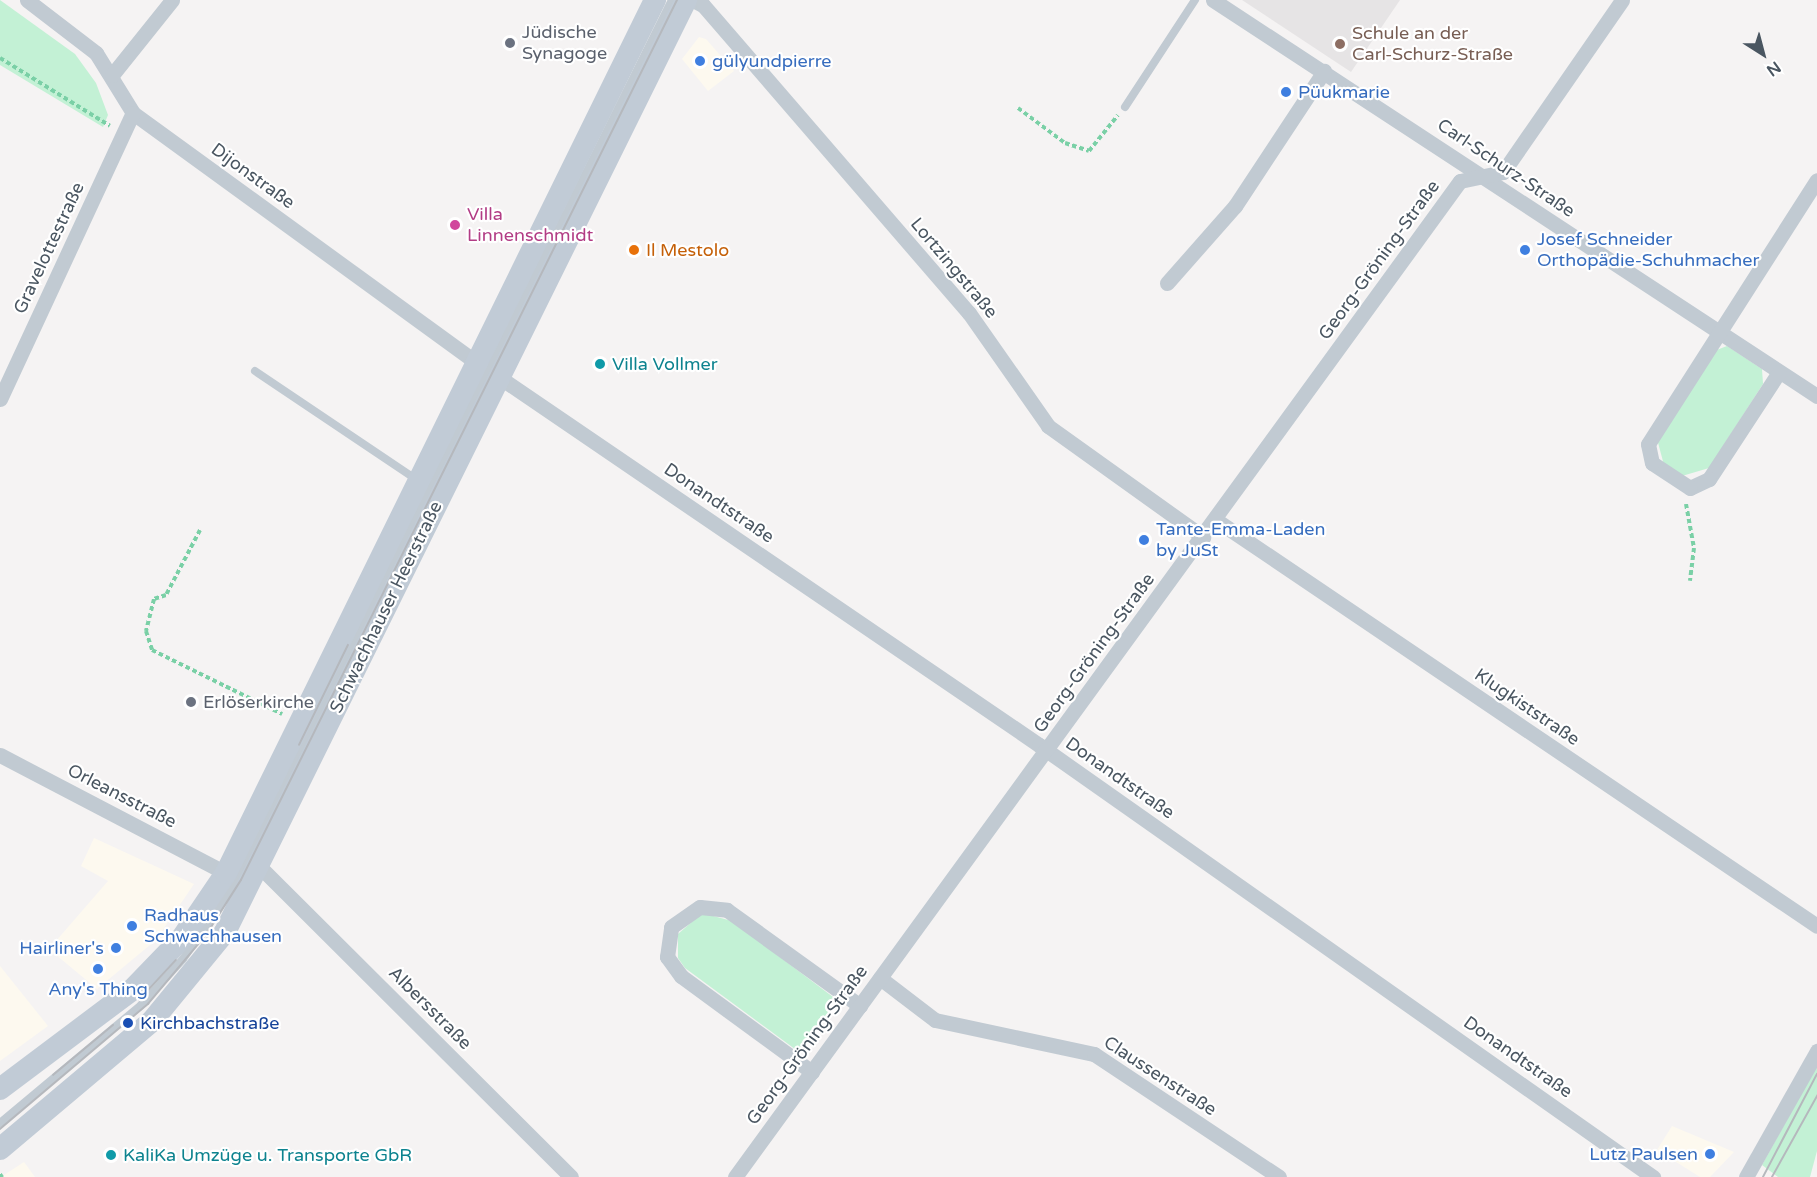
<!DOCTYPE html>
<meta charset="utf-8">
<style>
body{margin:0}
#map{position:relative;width:1817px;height:1177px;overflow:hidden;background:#f5f3f3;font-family:"Varela Round",sans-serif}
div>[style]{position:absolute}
.commercial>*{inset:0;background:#fdf9ef}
.education>*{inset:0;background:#e6e4e5}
.green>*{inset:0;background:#c3f1d5}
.path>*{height:4px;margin-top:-2px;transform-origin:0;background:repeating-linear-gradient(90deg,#7ad0a6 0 4.5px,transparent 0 7.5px)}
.service>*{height:8px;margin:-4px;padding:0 4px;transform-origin:4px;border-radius:4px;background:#c1cad2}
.minor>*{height:15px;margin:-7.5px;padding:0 7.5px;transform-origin:7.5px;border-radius:7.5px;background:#c1cad2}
.secondary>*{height:22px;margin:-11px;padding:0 11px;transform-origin:11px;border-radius:11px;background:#c1cbd6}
.tram>*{height:1.5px;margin:-0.75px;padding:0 0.75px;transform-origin:0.75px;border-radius:0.75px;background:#b5b8bd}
.dots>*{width:16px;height:16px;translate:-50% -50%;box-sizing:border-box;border:3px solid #fff;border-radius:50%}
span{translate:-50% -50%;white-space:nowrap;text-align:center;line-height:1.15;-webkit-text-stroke:4.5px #fff;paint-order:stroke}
.worship-label{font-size:18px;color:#5b616d}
.left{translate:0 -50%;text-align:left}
.education-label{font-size:18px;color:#785e54}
.shop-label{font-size:18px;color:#366cbe}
.right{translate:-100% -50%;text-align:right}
.street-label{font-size:18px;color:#4a5661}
.hotel-label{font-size:18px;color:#b23c85}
.food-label{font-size:18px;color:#c56008}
.culture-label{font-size:18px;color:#0d838f}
.transit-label{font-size:18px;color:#164399}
.north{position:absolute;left:1733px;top:24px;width:60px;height:60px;-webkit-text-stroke:4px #fff;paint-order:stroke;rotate:144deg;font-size:16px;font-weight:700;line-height:24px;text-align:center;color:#4a5661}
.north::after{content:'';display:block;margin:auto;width:21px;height:27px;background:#4a5661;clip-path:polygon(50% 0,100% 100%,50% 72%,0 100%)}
</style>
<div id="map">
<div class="commercial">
<div style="clip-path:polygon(699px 37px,706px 39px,734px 71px,708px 91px,682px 59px)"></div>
<div style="clip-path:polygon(94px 838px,194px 884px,156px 940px,97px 989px,49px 949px,108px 881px,81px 866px)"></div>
<div style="clip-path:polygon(0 966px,48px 1026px,0 1061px)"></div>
<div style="clip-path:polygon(1672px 1126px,1734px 1152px,1710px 1177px,1700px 1177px,1657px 1150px)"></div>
<div style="clip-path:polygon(24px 1162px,35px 1177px,1px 1177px)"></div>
</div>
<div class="education">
<div style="clip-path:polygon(1242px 0,1400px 0,1351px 72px)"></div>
</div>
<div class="green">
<div style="clip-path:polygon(0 0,75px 54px,96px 83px,108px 115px,103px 127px,0 65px)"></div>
<div style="clip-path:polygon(1727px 346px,1762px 369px,1763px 384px,1709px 468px,1682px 476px,1664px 465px,1657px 439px,1714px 351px)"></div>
<div style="clip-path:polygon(702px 913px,732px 921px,837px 1000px,799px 1052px,685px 968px,678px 958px,678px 934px)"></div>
<div style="clip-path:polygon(1817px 1065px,1817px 1151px,1810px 1177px,1778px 1177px,1762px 1165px)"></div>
</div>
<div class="path">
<div style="left:0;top:58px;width:129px;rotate:31.7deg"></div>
<div style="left:1018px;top:108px;width:59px;rotate:36.7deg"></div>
<div style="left:1065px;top:143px;width:25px;rotate:18deg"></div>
<div style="left:1089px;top:151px;width:46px;rotate:-51.1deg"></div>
<div style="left:1686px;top:504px;width:45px;rotate:79.7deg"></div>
<div style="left:1694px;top:548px;width:33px;rotate:97deg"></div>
<div style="left:200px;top:530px;width:73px;rotate:117.6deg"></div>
<div style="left:166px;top:595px;width:13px;rotate:162deg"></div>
<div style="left:154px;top:599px;width:33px;rotate:104deg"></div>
<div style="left:146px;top:631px;width:20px;rotate:72deg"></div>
<div style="left:152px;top:650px;width:145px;rotate:26.2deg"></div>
<div style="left:0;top:1174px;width:4px;rotate:56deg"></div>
</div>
<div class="service">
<div style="left:1125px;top:107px;width:128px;rotate:-56.8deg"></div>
<div style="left:255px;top:371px;width:194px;rotate:33.9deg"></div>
<div style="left:0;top:1123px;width:184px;rotate:-39.9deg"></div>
<div style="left:141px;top:1005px;width:62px;rotate:-47.6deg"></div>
<div style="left:183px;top:959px;width:83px;rotate:-55.3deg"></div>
<div style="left:230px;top:891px;width:995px;rotate:-63.62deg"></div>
</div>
<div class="minor">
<div style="left:27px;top:0;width:87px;rotate:37.5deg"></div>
<div style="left:96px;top:53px;width:70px;rotate:58.3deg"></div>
<div style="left:133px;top:113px;width:425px;rotate:36deg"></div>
<div style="left:693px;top:0;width:11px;rotate:27deg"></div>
<div style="left:703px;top:5px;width:407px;rotate:49.2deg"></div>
<div style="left:969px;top:313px;width:138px;rotate:55deg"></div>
<div style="left:1048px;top:426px;width:191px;rotate:35.6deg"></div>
<div style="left:1213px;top:0;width:722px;rotate:33.25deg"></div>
<div style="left:112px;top:75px;width:96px;rotate:-51.3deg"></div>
<div style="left:1167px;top:283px;width:103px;rotate:-48.6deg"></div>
<div style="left:1235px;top:206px;width:162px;rotate:-56.6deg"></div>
<div style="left:1779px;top:372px;width:128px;rotate:123.2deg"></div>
<div style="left:1709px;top:479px;width:21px;rotate:155deg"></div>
<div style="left:1690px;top:488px;width:45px;rotate:-146.7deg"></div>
<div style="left:1652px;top:463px;width:19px;rotate:-102deg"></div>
<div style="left:1648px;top:444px;width:313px;rotate:-57.4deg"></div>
<div style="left:499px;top:377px;width:653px;rotate:34.27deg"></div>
<div style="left:1039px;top:745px;width:751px;rotate:35.13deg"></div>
<div style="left:0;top:399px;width:315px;rotate:-65.1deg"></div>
<div style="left:1216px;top:520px;width:725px;rotate:34.04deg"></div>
<div style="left:0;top:755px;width:255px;rotate:27.6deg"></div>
<div style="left:260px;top:867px;width:439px;rotate:44.9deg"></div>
<div style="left:880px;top:978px;width:69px;rotate:37.4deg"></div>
<div style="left:935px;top:1020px;width:163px;rotate:12.1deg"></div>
<div style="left:1094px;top:1054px;width:222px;rotate:33.6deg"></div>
<div style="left:812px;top:1072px;width:162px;rotate:-143.8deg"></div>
<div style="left:681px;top:976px;width:24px;rotate:-126deg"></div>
<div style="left:667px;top:957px;width:30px;rotate:-82deg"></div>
<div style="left:671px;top:927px;width:35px;rotate:-35deg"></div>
<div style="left:700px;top:907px;width:27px;rotate:6deg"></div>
<div style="left:727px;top:910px;width:164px;rotate:35.8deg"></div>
<div style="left:735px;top:1177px;width:1232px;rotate:-53.95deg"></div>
<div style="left:1460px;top:181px;width:44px;rotate:-11.8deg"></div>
<div style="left:1503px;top:172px;width:209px;rotate:-55.3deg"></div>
<div style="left:1746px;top:1177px;width:145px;rotate:-60.6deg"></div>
</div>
<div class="secondary">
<div style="left:0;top:1089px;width:166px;rotate:-36.9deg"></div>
<div style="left:133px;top:989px;width:71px;rotate:-46.1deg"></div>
<div style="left:182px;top:938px;width:78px;rotate:-55.9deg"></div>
<div style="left:226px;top:873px;width:973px;rotate:-63.83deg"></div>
<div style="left:0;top:1149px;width:199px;rotate:-40.1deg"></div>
<div style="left:152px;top:1021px;width:115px;rotate:-50.6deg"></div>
<div style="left:225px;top:932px;width:1040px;rotate:-63.68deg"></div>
</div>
<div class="tram">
<div style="left:299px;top:745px;width:111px;rotate:-63.9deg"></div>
<div style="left:139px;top:1000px;width:54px;rotate:-47.2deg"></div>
<div style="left:53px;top:1075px;width:78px;rotate:-39.8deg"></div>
<div style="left:0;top:1129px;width:194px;rotate:-40.2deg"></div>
<div style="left:148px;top:1004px;width:90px;rotate:-50deg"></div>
<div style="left:206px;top:935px;width:65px;rotate:-57.5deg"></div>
<div style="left:241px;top:880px;width:982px;rotate:-63.64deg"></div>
<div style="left:1763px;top:1177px;width:116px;rotate:-62.3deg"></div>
<div style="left:1772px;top:1177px;width:93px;rotate:-60.9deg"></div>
</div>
<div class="dots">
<div style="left:510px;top:43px;background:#6b7280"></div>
<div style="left:1340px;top:44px;background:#8d6e63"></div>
<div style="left:700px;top:61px;background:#3f7fe0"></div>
<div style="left:1286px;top:92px;background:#3f7fe0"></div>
<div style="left:455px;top:225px;background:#d1479c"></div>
<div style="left:634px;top:250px;background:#e8710a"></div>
<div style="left:1525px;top:250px;background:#3f7fe0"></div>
<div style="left:600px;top:364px;background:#0f9aa8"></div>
<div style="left:1144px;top:540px;background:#3f7fe0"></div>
<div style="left:191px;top:702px;background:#6b7280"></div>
<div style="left:132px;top:926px;background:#3f7fe0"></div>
<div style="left:116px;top:948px;background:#3f7fe0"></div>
<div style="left:98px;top:969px;background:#3f7fe0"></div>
<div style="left:128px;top:1023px;background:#1a4fb4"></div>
<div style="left:1710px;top:1154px;background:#3f7fe0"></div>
<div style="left:111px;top:1155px;background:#0f9aa8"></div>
</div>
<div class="worship-label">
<span class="left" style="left:522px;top:43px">Jüdische<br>Synagoge</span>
<span class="left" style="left:203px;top:702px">Erlöserkirche</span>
</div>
<div class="education-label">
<span class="left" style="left:1352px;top:44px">Schule an der<br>Carl-Schurz-Straße</span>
</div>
<div class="shop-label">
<span class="left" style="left:712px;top:61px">gülyundpierre</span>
<span class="left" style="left:1298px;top:92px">Püukmarie</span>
<span class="left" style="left:1537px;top:250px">Josef Schneider<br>Orthopädie-Schuhmacher</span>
<span class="left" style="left:1156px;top:540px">Tante-Emma-Laden<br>by JuSt</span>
<span class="left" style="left:144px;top:926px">Radhaus<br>Schwachhausen</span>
<span class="right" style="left:104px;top:948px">Hairliner's</span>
<span style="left:98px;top:989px">Any's Thing</span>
<span class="right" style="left:1698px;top:1154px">Lutz Paulsen</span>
</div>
<div class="street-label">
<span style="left:1506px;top:168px;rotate:34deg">Carl-Schurz-Straße</span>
<span style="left:253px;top:176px;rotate:36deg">Dijonstraße</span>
<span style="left:49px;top:248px;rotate:-65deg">Gravelottestraße</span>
<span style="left:1379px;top:260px;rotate:-54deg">Georg-Gröning-Straße</span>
<span style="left:954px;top:268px;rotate:50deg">Lortzingstraße</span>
<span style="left:719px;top:503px;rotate:34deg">Donandtstraße</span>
<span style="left:386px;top:607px;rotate:-64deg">Schwachhauser Heerstraße</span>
<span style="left:1094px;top:653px;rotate:-54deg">Georg-Gröning-Straße</span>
<span style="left:1527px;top:707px;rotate:34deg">Klugkiststraße</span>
<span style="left:1120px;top:778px;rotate:35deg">Donandtstraße</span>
<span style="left:122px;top:796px;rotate:27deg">Orleansstraße</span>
<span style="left:430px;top:1008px;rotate:45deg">Albersstraße</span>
<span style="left:807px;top:1045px;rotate:-54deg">Georg-Gröning-Straße</span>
<span style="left:1518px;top:1057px;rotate:35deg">Donandtstraße</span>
<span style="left:1160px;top:1076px;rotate:33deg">Claussenstraße</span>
</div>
<div class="hotel-label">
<span class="left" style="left:467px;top:225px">Villa<br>Linnenschmidt</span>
</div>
<div class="food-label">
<span class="left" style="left:646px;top:250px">Il Mestolo</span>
</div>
<div class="culture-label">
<span class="left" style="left:612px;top:364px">Villa Vollmer</span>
<span class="left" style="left:123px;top:1155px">KaliKa Umzüge u. Transporte GbR</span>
</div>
<div class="transit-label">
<span class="left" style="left:140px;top:1023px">Kirchbachstraße</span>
</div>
<div class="north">N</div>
</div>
